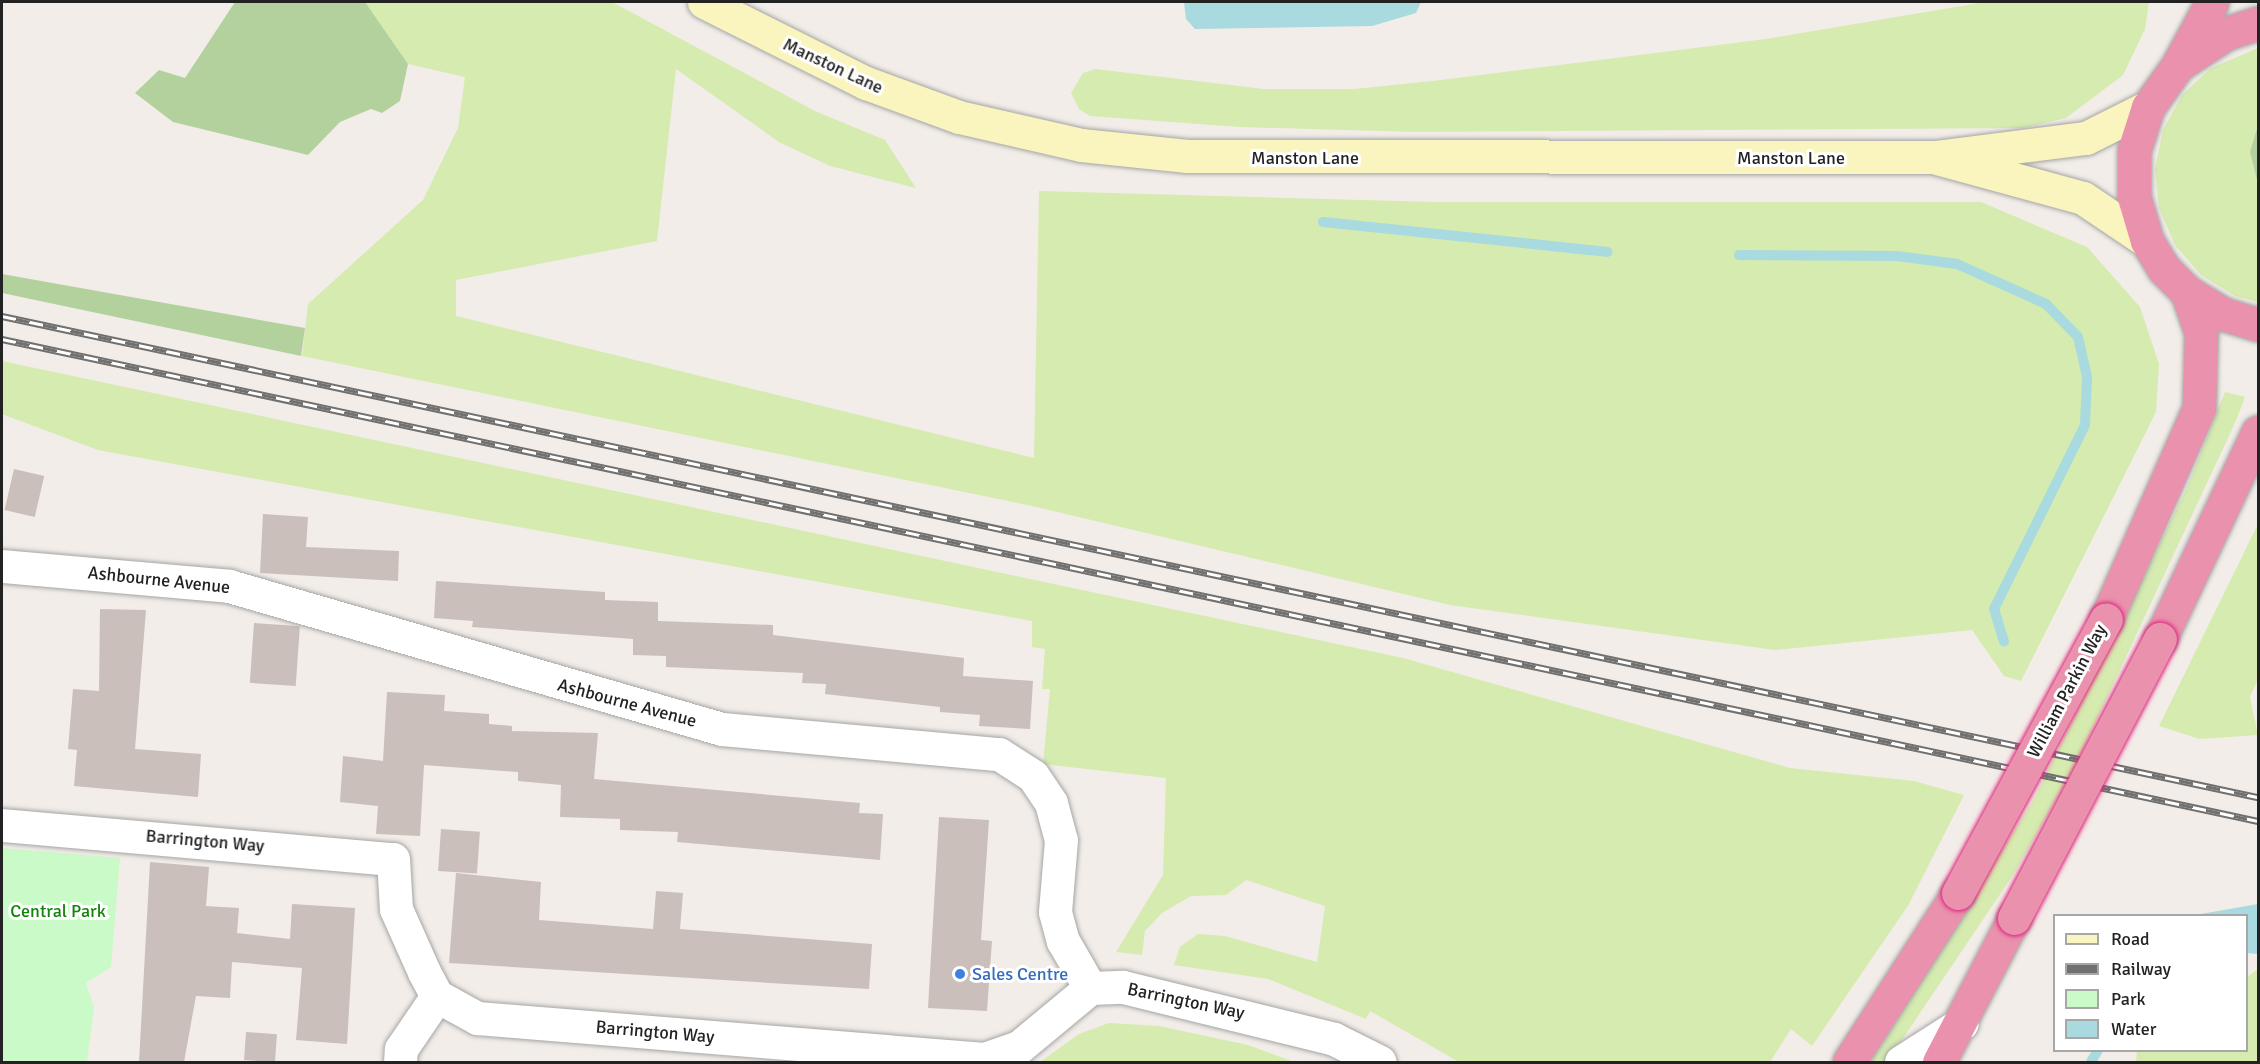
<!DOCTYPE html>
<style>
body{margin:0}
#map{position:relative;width:2260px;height:1064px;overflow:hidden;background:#f2ede8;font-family:Signika,sans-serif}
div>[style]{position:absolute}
.grass>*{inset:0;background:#d5ebaf}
.forest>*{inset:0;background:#b3d19d}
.park>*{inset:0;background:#cafac7}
.water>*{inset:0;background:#a9dadf}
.stream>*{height:10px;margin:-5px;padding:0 5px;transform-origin:5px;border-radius:5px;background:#a9dadf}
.building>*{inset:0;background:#cabfbb;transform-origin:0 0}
.roads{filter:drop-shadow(0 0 2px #a6a6a6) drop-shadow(0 0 2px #a6a6a6)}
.street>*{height:33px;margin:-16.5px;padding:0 16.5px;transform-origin:16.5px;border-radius:16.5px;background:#fff}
.secondary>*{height:33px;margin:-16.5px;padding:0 16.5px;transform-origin:16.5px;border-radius:16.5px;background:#faf5be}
.highway>*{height:33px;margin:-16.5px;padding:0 16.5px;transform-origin:16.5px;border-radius:16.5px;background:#e991ad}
.rail>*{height:7px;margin-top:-3.5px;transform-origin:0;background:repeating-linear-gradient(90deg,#fff 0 14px,#707070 0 28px);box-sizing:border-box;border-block:2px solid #707070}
.bridges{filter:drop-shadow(0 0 2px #dd287f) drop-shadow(0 0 2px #dd287f)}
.highway-bridge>*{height:33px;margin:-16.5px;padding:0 16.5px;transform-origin:16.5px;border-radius:16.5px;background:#e991ad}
.dots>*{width:16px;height:16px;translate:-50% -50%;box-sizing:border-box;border:3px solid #fff;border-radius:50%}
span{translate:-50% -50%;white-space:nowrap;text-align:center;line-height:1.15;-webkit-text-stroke:6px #fff;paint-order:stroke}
.street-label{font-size:18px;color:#222}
.park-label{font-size:18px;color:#11840b}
.shop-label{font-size:18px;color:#366cbe}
.left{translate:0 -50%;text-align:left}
.frame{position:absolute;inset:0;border:3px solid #222;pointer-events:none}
.legend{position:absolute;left:2053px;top:914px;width:195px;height:138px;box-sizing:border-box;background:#fff;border:2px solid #a7a7a7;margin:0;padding:8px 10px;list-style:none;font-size:18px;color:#222}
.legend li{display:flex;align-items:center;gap:12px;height:30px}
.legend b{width:30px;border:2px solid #a7a7a7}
</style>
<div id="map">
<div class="grass">
<div style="clip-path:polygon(365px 2px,612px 2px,815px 111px,885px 140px,916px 188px,830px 166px,779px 142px,676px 69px,657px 241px,456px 280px,456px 316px,1034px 458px,1039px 191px,1435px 202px,1981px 202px,2087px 247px,2140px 307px,2159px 364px,2156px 412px,2021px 681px,2004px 676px,1972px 630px,1775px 650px,1450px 605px,1032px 506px,302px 356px,308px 304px,423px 200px,458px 128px,465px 77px,408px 64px)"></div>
<div style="clip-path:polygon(1985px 2px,2149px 2px,2145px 29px,2123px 75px,2066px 118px,2024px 128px,1413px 132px,1240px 127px,1090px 116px,1079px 109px,1071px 93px,1083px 73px,1095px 69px,1264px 89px,1355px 89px,1441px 80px,1766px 39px)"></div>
<div style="clip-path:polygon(2258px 48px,2258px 125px,2250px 152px,2258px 184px,2258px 302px,2235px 296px,2201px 275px,2175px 245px,2159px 208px,2155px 169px,2163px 130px,2182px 95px,2211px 68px)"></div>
<div style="clip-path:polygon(2px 361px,1403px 658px,1790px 768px,1914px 781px,1964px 795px,1909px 904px,1812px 1046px,1791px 1029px,1770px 1062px,1459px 1062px,1370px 1011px,1366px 1019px,1268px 979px,1174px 965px,1180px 947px,1198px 934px,1225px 936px,1317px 962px,1325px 906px,1246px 880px,1226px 895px,1191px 896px,1162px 913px,1145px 931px,1142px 955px,1116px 952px,1163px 875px,1166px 778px,1043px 764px,1050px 689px,1042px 689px,1045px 649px,1032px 647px,1032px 621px,98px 450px,2px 414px)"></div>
<div style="clip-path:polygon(2225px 392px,2245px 397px,2235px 423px,2074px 768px,2013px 875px,1887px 1062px,1871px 1062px,2034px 799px,2186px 490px)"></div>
<div style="clip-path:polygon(2258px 524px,2258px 679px,2250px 697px,2258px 735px,2200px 739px,2159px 726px)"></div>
<div style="clip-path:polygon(2258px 969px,2258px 1062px,2136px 1062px,2137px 1051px,2246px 1050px,2247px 977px)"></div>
<div style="clip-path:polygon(1109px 1023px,1159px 1026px,1248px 1045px,1294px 1062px,1040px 1062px,1079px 1034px)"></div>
</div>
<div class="forest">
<div style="clip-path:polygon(235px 2px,365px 2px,408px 64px,400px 101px,382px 113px,371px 109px,340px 122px,308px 155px,173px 122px,135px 93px,159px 70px,185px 78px)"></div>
<div style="clip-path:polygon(2258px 125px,2258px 184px,2250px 152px)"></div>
<div style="clip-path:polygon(2px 274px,305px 328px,301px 356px,2px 293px)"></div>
</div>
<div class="park">
<div style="clip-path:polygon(2px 848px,120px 858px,111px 967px,86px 983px,94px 1008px,87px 1062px,2px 1062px)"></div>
</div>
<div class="water">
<div style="clip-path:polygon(1184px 2px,1421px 2px,1416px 13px,1372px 26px,1195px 29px,1186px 19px)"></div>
<div style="clip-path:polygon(2258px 904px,2258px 954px,2247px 953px,2246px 916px,2195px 915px)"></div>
</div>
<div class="stream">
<div style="left:1323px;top:222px;width:286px;rotate:6deg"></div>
<div style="left:1739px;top:255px;width:158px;rotate:0.4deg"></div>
<div style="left:1897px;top:256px;width:61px;rotate:7.6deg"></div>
<div style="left:1957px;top:264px;width:98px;rotate:24.2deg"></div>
<div style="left:2046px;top:304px;width:46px;rotate:45.9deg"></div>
<div style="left:2078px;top:337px;width:41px;rotate:77.3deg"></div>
<div style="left:2087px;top:377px;width:48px;rotate:92.4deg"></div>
<div style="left:2085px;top:425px;width:205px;rotate:116.3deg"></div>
<div style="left:1994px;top:609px;width:34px;rotate:73deg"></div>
<div style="left:2091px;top:1062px;width:14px;rotate:-60deg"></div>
</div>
<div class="building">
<div style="left:14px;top:469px;width:31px;height:42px;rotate:13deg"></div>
<div style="clip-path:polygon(263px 514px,308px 517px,306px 547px,399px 551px,398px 581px,260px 573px)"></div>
<div style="clip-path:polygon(436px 581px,605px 592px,605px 600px,658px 602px,658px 621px,773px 625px,773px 635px,964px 658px,963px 676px,1033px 681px,1030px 729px,979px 726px,980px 715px,940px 712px,940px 707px,825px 694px,826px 684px,802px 683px,803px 673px,666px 667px,666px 656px,633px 655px,633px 639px,472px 627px,473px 621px,434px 618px)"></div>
<div style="clip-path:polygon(100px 609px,146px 610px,135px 749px,201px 754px,198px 797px,74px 786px,77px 750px,68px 749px,73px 689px,99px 691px)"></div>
<div style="left:254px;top:623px;width:46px;height:60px;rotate:4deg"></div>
<div style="clip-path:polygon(387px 692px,445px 695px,444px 711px,489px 714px,489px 724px,512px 726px,512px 731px,598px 733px,594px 779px,860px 803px,859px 813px,883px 814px,880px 860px,677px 842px,678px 832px,620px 830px,620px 819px,560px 817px,561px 785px,518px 781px,518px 772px,424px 765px,420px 836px,376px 834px,378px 806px,340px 802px,343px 756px,383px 761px)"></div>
<div style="clip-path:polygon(939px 817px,989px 820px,981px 940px,992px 941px,987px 1011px,928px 1008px)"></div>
<div style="left:441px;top:829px;width:39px;height:42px;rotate:4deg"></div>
<div style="clip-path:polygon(150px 862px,209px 867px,206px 906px,239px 908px,237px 933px,290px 939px,292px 904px,355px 908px,347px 1044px,296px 1040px,302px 968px,232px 962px,230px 998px,196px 996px,184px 1062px,139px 1062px)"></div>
<div style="clip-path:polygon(456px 873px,541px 882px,539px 920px,653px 929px,656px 891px,683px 893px,680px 929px,872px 944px,869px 989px,449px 963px)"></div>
<div style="left:246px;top:1032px;width:31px;height:28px;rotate:4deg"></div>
</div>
<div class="roads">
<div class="street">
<div style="left:2px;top:566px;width:228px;rotate:5deg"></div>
<div style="left:229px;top:586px;width:513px;rotate:16.18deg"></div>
<div style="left:722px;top:729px;width:278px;rotate:5.2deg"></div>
<div style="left:999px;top:754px;width:40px;rotate:32.9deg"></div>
<div style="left:1033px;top:776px;width:32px;rotate:56deg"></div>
<div style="left:1051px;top:803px;width:38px;rotate:75deg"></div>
<div style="left:1061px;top:840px;width:72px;rotate:94.8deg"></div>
<div style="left:1055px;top:912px;width:30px;rotate:75deg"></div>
<div style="left:1063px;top:941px;width:54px;rotate:60.1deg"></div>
<div style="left:2px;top:825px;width:392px;rotate:5deg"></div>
<div style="left:393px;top:859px;width:50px;rotate:86.6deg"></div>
<div style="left:396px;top:909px;width:69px;rotate:66deg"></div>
<div style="left:424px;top:972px;width:27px;rotate:62deg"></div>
<div style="left:437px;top:996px;width:46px;rotate:28.8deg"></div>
<div style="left:477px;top:1018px;width:509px;rotate:4.62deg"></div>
<div style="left:984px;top:1059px;width:37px;rotate:-19deg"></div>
<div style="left:1019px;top:1047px;width:92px;rotate:-39.7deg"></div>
<div style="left:1090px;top:988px;width:33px;rotate:-2deg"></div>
<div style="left:1123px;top:987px;width:217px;rotate:13.8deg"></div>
<div style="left:1334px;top:1039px;width:51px;rotate:26.6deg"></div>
<div style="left:400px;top:1062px;width:13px;rotate:-86deg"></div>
<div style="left:401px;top:1049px;width:64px;rotate:-55.8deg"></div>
<div style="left:1901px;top:1062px;width:72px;rotate:-32.6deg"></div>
</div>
<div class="secondary">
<div style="left:704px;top:2px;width:181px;rotate:26.6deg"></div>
<div style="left:866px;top:83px;width:99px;rotate:20.1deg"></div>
<div style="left:959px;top:117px;width:125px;rotate:12.9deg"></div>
<div style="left:1081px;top:145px;width:107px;rotate:5.9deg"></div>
<div style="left:1187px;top:156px;width:748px;rotate:0.08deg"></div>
<div style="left:1935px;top:157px;width:152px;rotate:-7.2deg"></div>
<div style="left:2086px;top:138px;width:69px;rotate:-26.6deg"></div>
<div style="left:1937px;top:158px;width:151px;rotate:15.3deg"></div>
<div style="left:2083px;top:198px;width:77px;rotate:33.9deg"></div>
</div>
<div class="highway">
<div style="left:2258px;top:23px;width:33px;rotate:162deg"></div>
<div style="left:2227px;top:33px;width:59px;rotate:146.9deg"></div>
<div style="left:2178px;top:65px;width:52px;rotate:125.5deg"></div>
<div style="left:2148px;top:107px;width:46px;rotate:107.7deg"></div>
<div style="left:2134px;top:151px;width:46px;rotate:90deg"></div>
<div style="left:2134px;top:197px;width:46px;rotate:73.5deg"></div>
<div style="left:2147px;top:241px;width:33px;rotate:59deg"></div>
<div style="left:2164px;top:269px;width:33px;rotate:45deg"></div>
<div style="left:2187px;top:292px;width:42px;rotate:31.4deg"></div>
<div style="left:2223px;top:314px;width:37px;rotate:17deg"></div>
<div style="left:2180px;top:61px;width:67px;rotate:-61.5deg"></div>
<div style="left:2106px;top:619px;width:231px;rotate:-66.2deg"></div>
<div style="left:2199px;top:408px;width:75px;rotate:-88.5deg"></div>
<div style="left:2201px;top:333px;width:43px;rotate:-108.9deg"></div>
<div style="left:2160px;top:639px;width:229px;rotate:-64.7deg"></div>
<div style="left:1849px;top:1062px;width:201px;rotate:-57.2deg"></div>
<div style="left:1939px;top:1062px;width:162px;rotate:-62.5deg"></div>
</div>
</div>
<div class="rail">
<div style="left:2px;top:316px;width:2307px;rotate:12.04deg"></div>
<div style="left:2px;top:339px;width:2307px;rotate:12.06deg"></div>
</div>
<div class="bridges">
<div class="highway-bridge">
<div style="left:1958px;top:893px;width:311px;rotate:-61.6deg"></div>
<div style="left:2014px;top:918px;width:315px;rotate:-62.4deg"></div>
</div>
</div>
<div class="dots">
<div style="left:960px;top:974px;background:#3f7fe0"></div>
</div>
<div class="street-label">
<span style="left:833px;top:66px;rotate:25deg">Manston Lane</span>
<span style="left:1305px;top:158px">Manston Lane</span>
<span style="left:1791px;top:158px">Manston Lane</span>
<span style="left:159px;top:580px;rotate:6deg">Ashbourne Avenue</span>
<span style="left:2067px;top:691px;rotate:-62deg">William Parkin Way</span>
<span style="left:627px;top:703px;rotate:15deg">Ashbourne Avenue</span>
<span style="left:205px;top:841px;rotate:5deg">Barrington Way</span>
<span style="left:1186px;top:1001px;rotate:12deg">Barrington Way</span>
<span style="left:655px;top:1032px;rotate:5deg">Barrington Way</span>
</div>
<div class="park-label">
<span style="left:58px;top:911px">Central Park</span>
</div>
<div class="shop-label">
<span class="left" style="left:972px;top:974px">Sales Centre</span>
</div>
<div class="frame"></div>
<ul class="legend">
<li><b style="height:8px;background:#faf5be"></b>Road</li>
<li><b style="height:8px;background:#707070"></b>Railway</li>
<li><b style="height:16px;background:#cafac7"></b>Park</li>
<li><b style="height:16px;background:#a9dadf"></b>Water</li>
</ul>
</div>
